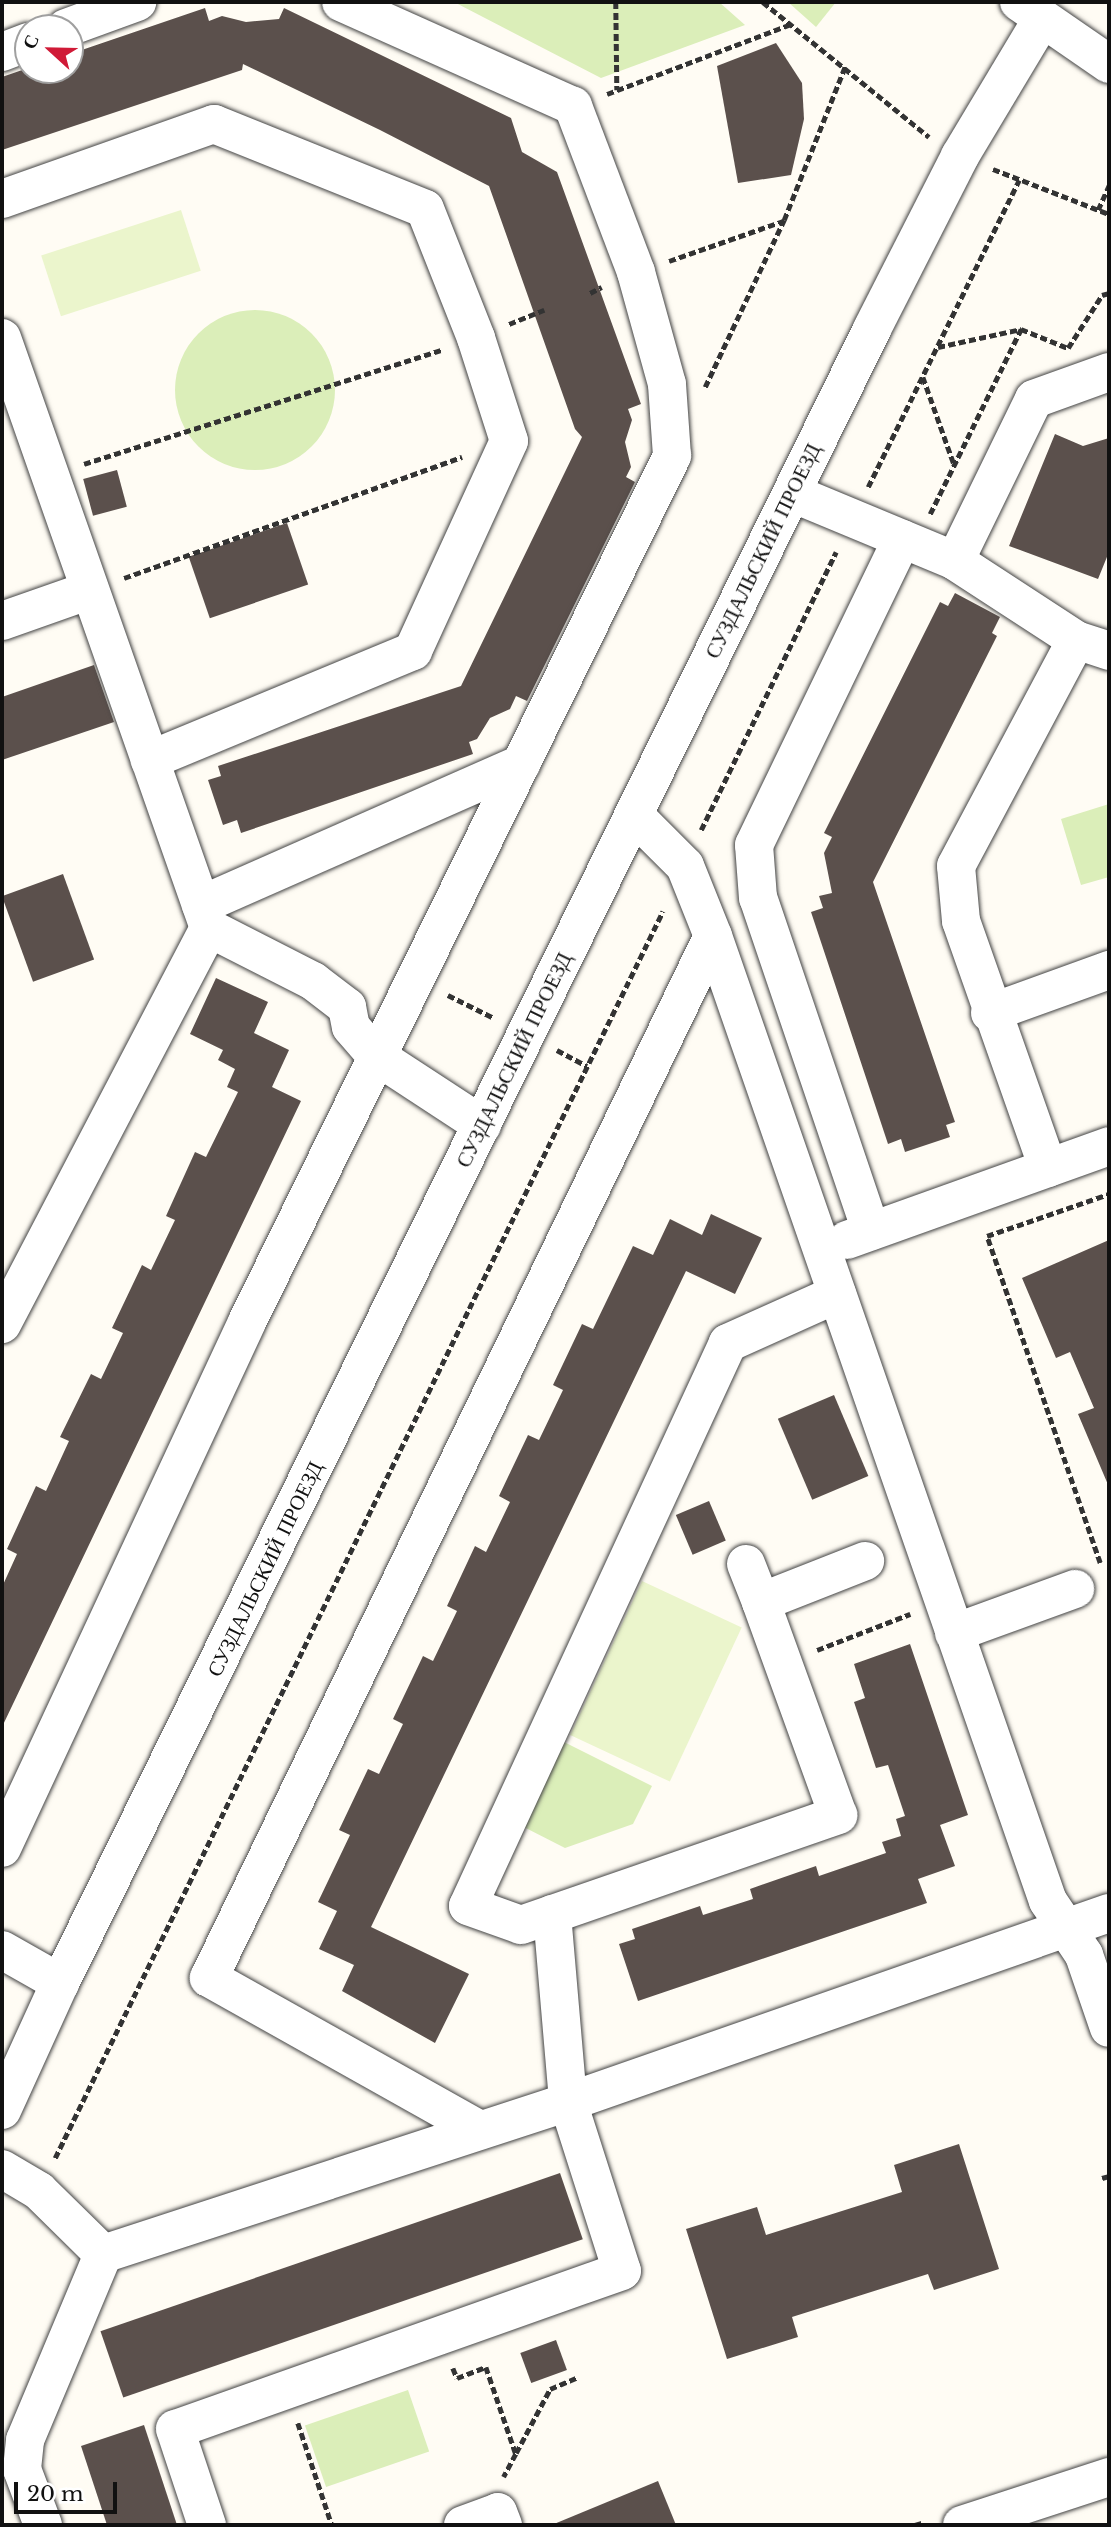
<!DOCTYPE html>
<meta charset="utf-8">
<style>
body{margin:0}
#map{position:relative;width:1111px;height:2527px;overflow:hidden;background:#fffcf4;font-family:"Libre Baskerville",serif}
div>[style]{position:absolute}
.green>*{inset:0;background:#dbeeb9;transform-origin:0 0}
.round{border-radius:50%}
.pitch>*{inset:0;background:#ebf5cc;transform-origin:0 0}
.building>*{inset:0;background:#5b504c;transform-origin:0 0}
.path>*{height:4.5px;margin-top:-2.25px;transform-origin:0;background:repeating-linear-gradient(90deg,#333 0 7px,transparent 0 10.5px)}
.roads{filter:drop-shadow(0 0 2px #444) drop-shadow(0 0 2px #444)}
.minor>*{height:38px;margin:-19px;padding:0 19px;transform-origin:19px;border-radius:19px;background:#fff}
span{translate:-50% -50%;white-space:nowrap;text-align:center;line-height:1.15;-webkit-text-stroke:7px #fff;paint-order:stroke}
.street-label{font-size:21px;color:#111}
.frame{position:absolute;inset:0;border:4px solid #111;pointer-events:none}
.north{position:absolute;left:14px;top:14px;width:70px;height:70px;box-sizing:border-box;background:#fff;border:2px solid #a0a0a0;border-radius:50%;rotate:292deg;font-size:19px;font-weight:700;line-height:28px;text-align:center;color:#111}
.north::after{content:'';display:block;margin:auto;width:24px;height:32px;background:#d01a37;clip-path:polygon(50% 0,100% 100%,50% 72%,0 100%)}
.scale{position:absolute;left:14px;top:2482px;width:103px;height:32px;box-sizing:border-box;border:4px solid #111;border-top:0;padding-left:9px;font-size:21px;line-height:24px;white-space:nowrap;color:#111;-webkit-text-stroke:5px #fff;paint-order:stroke}
</style>
<div id="map">
<div class="green">
<div style="clip-path:polygon(454px 2px,719px 2px,745px 25px,601px 78px)"></div>
<div style="clip-path:polygon(788px 2px,836px 2px,816px 27px)"></div>
<div class="round" style="left:175px;top:310px;width:160px;height:160px"></div>
<div style="clip-path:polygon(1109px 804px,1109px 877px,1081px 885px,1061px 819px)"></div>
<div style="clip-path:polygon(554px 1737px,652px 1786px,633px 1824px,565px 1848px,512px 1821px)"></div>
<div style="left:408px;top:2390px;width:65px;height:109px;rotate:71deg"></div>
</div>
<div class="pitch">
<div style="left:181px;top:210px;width:64px;height:147px;rotate:72deg"></div>
<div style="left:642px;top:1581px;width:110px;height:170px;rotate:25deg"></div>
</div>
<div class="building">
<div style="clip-path:polygon(205px 8px,209px 21px,222px 16px,246px 22px,279px 19px,284px 8px,511px 118px,522px 152px,557px 172px,641px 404px,628px 409px,632px 420px,625px 442px,631px 467px,626px 477px,635px 482px,527px 701px,516px 696px,510px 709px,490px 718px,477px 739px,469px 742px,473px 754px,241px 833px,237px 820px,223px 825px,208px 780px,221px 776px,218px 766px,461px 686px,582px 437px,575px 429px,489px 186px,380px 130px,243px 64px,242px 70px,2px 150px,2px 77px,28px 68px,70px 70px,70px 54px)"></div>
<div style="clip-path:polygon(776px 43px,802px 83px,804px 119px,791px 175px,738px 183px,717px 66px)"></div>
<div style="clip-path:polygon(1055px 434px,1083px 446px,1109px 438px,1109px 552px,1098px 579px,1009px 546px)"></div>
<div style="left:117px;top:470px;width:38px;height:35px;rotate:75deg"></div>
<div style="left:287px;top:523px;width:65px;height:104px;rotate:71deg"></div>
<div style="clip-path:polygon(955px 593px,1000px 617px,992px 633px,997px 636px,873px 882px,955px 1122px,946px 1125px,950px 1137px,905px 1152px,901px 1139px,888px 1144px,811px 912px,823px 908px,819px 896px,832px 893px,824px 853px,832px 837px,824px 833px,940px 602px,948px 606px)"></div>
<div style="clip-path:polygon(94px 665px,114px 722px,2px 760px,2px 697px)"></div>
<div style="left:63px;top:874px;width:91px;height:65px;rotate:70deg"></div>
<div style="clip-path:polygon(216px 978px,268px 1002px,254px 1033px,289px 1050px,272px 1087px,301px 1101px,2px 1727px,2px 1587px,17px 1554px,7px 1549px,36px 1486px,46px 1491px,69px 1441px,60px 1437px,91px 1374px,101px 1379px,123px 1333px,112px 1328px,142px 1265px,151px 1270px,175px 1220px,166px 1216px,195px 1152px,206px 1157px,238px 1092px,227px 1087px,235px 1069px,218px 1060px,223px 1050px,190px 1034px)"></div>
<div style="clip-path:polygon(711px 1214px,762px 1238px,735px 1294px,686px 1271px,371px 1927px,469px 1974px,435px 2043px,342px 1991px,354px 1965px,319px 1949px,337px 1911px,318px 1902px,350px 1835px,339px 1830px,368px 1769px,379px 1774px,403px 1724px,393px 1719px,423px 1656px,433px 1661px,457px 1611px,447px 1606px,475px 1546px,486px 1552px,510px 1502px,499px 1496px,528px 1435px,539px 1440px,563px 1390px,553px 1385px,582px 1324px,593px 1329px,633px 1246px,653px 1255px,670px 1219px,702px 1235px)"></div>
<div style="clip-path:polygon(1109px 1240px,1109px 1487px,1078px 1414px,1094px 1408px,1070px 1352px,1056px 1358px,1022px 1278px)"></div>
<div style="left:834px;top:1395px;width:88px;height:61px;rotate:67deg"></div>
<div style="left:709px;top:1501px;width:43px;height:36px;rotate:67deg"></div>
<div style="clip-path:polygon(910px 1644px,968px 1815px,940px 1825px,955px 1866px,918px 1879px,927px 1903px,638px 2001px,619px 1944px,635px 1939px,632px 1929px,700px 1906px,703px 1915px,753px 1899px,750px 1889px,816px 1866px,819px 1876px,886px 1853px,882px 1842px,901px 1836px,896px 1819px,905px 1816px,888px 1765px,876px 1768px,854px 1702px,865px 1698px,854px 1664px)"></div>
<div style="clip-path:polygon(959px 2144px,999px 2269px,934px 2290px,928px 2274px,792px 2317px,798px 2337px,727px 2359px,686px 2229px,757px 2207px,766px 2235px,902px 2192px,894px 2165px)"></div>
<div style="left:560px;top:2173px;width:70px;height:486px;rotate:71deg"></div>
<div style="left:556px;top:2340px;width:32px;height:38px;rotate:70deg"></div>
<div style="clip-path:polygon(144px 2425px,177px 2525px,107px 2525px,81px 2446px)"></div>
<div style="clip-path:polygon(658px 2481px,676px 2525px,554px 2525px,554px 2524px)"></div>
</div>
<div class="path">
<div style="left:616px;top:2px;width:88px;rotate:89.3deg"></div>
<div style="left:763px;top:2px;width:214px;rotate:39.1deg"></div>
<div style="left:607px;top:94px;width:197px;rotate:-20.8deg"></div>
<div style="left:993px;top:169px;width:124px;rotate:21.2deg"></div>
<div style="left:1098px;top:210px;width:27px;rotate:-66deg"></div>
<div style="left:669px;top:261px;width:121px;rotate:-19.3deg"></div>
<div style="left:590px;top:293px;width:13px;rotate:-27deg"></div>
<div style="left:509px;top:324px;width:38px;rotate:-22deg"></div>
<div style="left:938px;top:347px;width:85px;rotate:-12.2deg"></div>
<div style="left:1021px;top:329px;width:51px;rotate:22deg"></div>
<div style="left:1068px;top:348px;width:63px;rotate:-57.3deg"></div>
<div style="left:1102px;top:295px;width:7px;rotate:-16deg"></div>
<div style="left:923px;top:377px;width:92px;rotate:70.4deg"></div>
<div style="left:705px;top:387px;width:185px;rotate:-64.7deg"></div>
<div style="left:784px;top:220px;width:165px;rotate:-68.3deg"></div>
<div style="left:84px;top:464px;width:376px;rotate:-17.7deg"></div>
<div style="left:868px;top:487px;width:342px;rotate:-63.8deg"></div>
<div style="left:930px;top:514px;width:206px;rotate:-63.8deg"></div>
<div style="left:124px;top:578px;width:359px;rotate:-19.7deg"></div>
<div style="left:701px;top:830px;width:309px;rotate:-64.1deg"></div>
<div style="left:448px;top:995px;width:51px;rotate:26.6deg"></div>
<div style="left:557px;top:1050px;width:34px;rotate:28deg"></div>
<div style="left:1100px;top:1563px;width:346px;rotate:-109.1deg"></div>
<div style="left:987px;top:1236px;width:129px;rotate:-19deg"></div>
<div style="left:817px;top:1650px;width:100px;rotate:-21.2deg"></div>
<div style="left:55px;top:2158px;width:1387px;rotate:-64.01deg"></div>
<div style="left:1102px;top:2178px;width:7px;rotate:-16deg"></div>
<div style="left:453px;top:2368px;width:11px;rotate:68deg"></div>
<div style="left:457px;top:2378px;width:31px;rotate:-21deg"></div>
<div style="left:486px;top:2367px;width:92px;rotate:71deg"></div>
<div style="left:516px;top:2454px;width:26px;rotate:118deg"></div>
<div style="left:298px;top:2423px;width:108px;rotate:71.6deg"></div>
<div style="left:516px;top:2453px;width:72px;rotate:-62deg"></div>
<div style="left:550px;top:2389px;width:30px;rotate:-23deg"></div>
<div style="left:915px;top:2525px;width:10px;rotate:-17deg"></div>
</div>
<div class="roads">
<div class="minor">
<div style="left:1019px;top:2px;width:109px;rotate:34.6deg"></div>
<div style="left:66px;top:28px;width:76px;rotate:-20.1deg"></div>
<div style="left:2px;top:52px;width:28px;rotate:-21deg"></div>
<div style="left:2px;top:199px;width:225px;rotate:-19.5deg"></div>
<div style="left:214px;top:124px;width:227px;rotate:21.9deg"></div>
<div style="left:425px;top:209px;width:139px;rotate:68.4deg"></div>
<div style="left:476px;top:338px;width:108px;rotate:72.2deg"></div>
<div style="left:509px;top:441px;width:231px;rotate:114.6deg"></div>
<div style="left:413px;top:651px;width:285px;rotate:157.5deg"></div>
<div style="left:2px;top:338px;width:625px;rotate:70.67deg"></div>
<div style="left:209px;top:928px;width:117px;rotate:27deg"></div>
<div style="left:313px;top:981px;width:43px;rotate:37.4deg"></div>
<div style="left:347px;top:1007px;width:20px;rotate:79deg"></div>
<div style="left:351px;top:1027px;width:37px;rotate:49deg"></div>
<div style="left:375px;top:1055px;width:128px;rotate:33.2deg"></div>
<div style="left:792px;top:493px;width:177px;rotate:22.6deg"></div>
<div style="left:955px;top:561px;width:145px;rotate:33.1deg"></div>
<div style="left:1076px;top:640px;width:35px;rotate:18deg"></div>
<div style="left:955px;top:561px;width:180px;rotate:-64deg"></div>
<div style="left:1034px;top:399px;width:80px;rotate:-19.8deg"></div>
<div style="left:2px;top:621px;width:93px;rotate:-19.4deg"></div>
<div style="left:634px;top:815px;width:72px;rotate:45deg"></div>
<div style="left:685px;top:866px;width:75px;rotate:68.2deg"></div>
<div style="left:713px;top:936px;width:1021px;rotate:70.86deg"></div>
<div style="left:1048px;top:1901px;width:65px;rotate:56.3deg"></div>
<div style="left:1084px;top:1955px;width:77px;rotate:71.1deg"></div>
<div style="left:201px;top:905px;width:350px;rotate:-23.8deg"></div>
<div style="left:990px;top:1013px;width:127px;rotate:-19.9deg"></div>
<div style="left:1048px;top:1168px;width:262px;rotate:-109.4deg"></div>
<div style="left:961px;top:921px;width:55px;rotate:-95.2deg"></div>
<div style="left:956px;top:866px;width:256px;rotate:-62deg"></div>
<div style="left:871px;top:1231px;width:352px;rotate:-108.7deg"></div>
<div style="left:758px;top:898px;width:53px;rotate:-94.3deg"></div>
<div style="left:754px;top:845px;width:340px;rotate:-64.2deg"></div>
<div style="left:847px;top:1240px;width:278px;rotate:-19.7deg"></div>
<div style="left:837px;top:1294px;width:120px;rotate:155.8deg"></div>
<div style="left:728px;top:1343px;width:620px;rotate:114.79deg"></div>
<div style="left:468px;top:1906px;width:56px;rotate:19.7deg"></div>
<div style="left:521px;top:1925px;width:336px;rotate:-19.1deg"></div>
<div style="left:838px;top:1815px;width:226px;rotate:-109.9deg"></div>
<div style="left:761px;top:1602px;width:112px;rotate:-21.5deg"></div>
<div style="left:2px;top:1324px;width:447px;rotate:-62.4deg"></div>
<div style="left:746px;top:1564px;width:41px;rotate:68.5deg"></div>
<div style="left:954px;top:1633px;width:129px;rotate:-20deg"></div>
<div style="left:2px;top:1848px;width:580px;rotate:-65.02deg"></div>
<div style="left:247px;top:1322px;width:965px;rotate:-63.86deg"></div>
<div style="left:672px;top:456px;width:72px;rotate:-94deg"></div>
<div style="left:667px;top:384px;width:116px;rotate:-105.5deg"></div>
<div style="left:636px;top:272px;width:178px;rotate:-110.8deg"></div>
<div style="left:573px;top:106px;width:254px;rotate:-155.9deg"></div>
<div style="left:552px;top:1914px;width:189px;rotate:85.1deg"></div>
<div style="left:568px;top:2102px;width:573px;rotate:-19.26deg"></div>
<div style="left:2px;top:1950px;width:67px;rotate:29.6deg"></div>
<div style="left:2px;top:2110px;width:140px;rotate:-65.5deg"></div>
<div style="left:60px;top:1983px;width:1843px;rotate:-63.85deg"></div>
<div style="left:872px;top:329px;width:194px;rotate:-63deg"></div>
<div style="left:960px;top:156px;width:160px;rotate:-59.1deg"></div>
<div style="left:480px;top:2130px;width:311px;rotate:-150.7deg"></div>
<div style="left:209px;top:1978px;width:1157px;rotate:-64.19deg"></div>
<div style="left:2px;top:2169px;width:43px;rotate:30.7deg"></div>
<div style="left:39px;top:2191px;width:90px;rotate:44.5deg"></div>
<div style="left:43px;top:2525px;width:60px;rotate:-110.6deg"></div>
<div style="left:22px;top:2469px;width:29px;rotate:-84deg"></div>
<div style="left:25px;top:2440px;width:202px;rotate:-67.2deg"></div>
<div style="left:103px;top:2254px;width:489px;rotate:-18.1deg"></div>
<div style="left:568px;top:2102px;width:177px;rotate:72.3deg"></div>
<div style="left:622px;top:2271px;width:474px;rotate:160.5deg"></div>
<div style="left:175px;top:2429px;width:101px;rotate:71.6deg"></div>
<div style="left:463px;top:2525px;width:37px;rotate:-20deg"></div>
<div style="left:498px;top:2512px;width:14px;rotate:69deg"></div>
<div style="left:962px;top:2525px;width:155px;rotate:-18.1deg"></div>
</div>
</div>
<div class="street-label">
<span style="left:763px;top:551px;rotate:-64deg">СУЗДАЛЬСКИЙ ПРОЕЗД</span>
<span style="left:514px;top:1060px;rotate:-64deg">СУЗДАЛЬСКИЙ ПРОЕЗД</span>
<span style="left:265px;top:1569px;rotate:-64deg">СУЗДАЛЬСКИЙ ПРОЕЗД</span>
</div>
<div class="frame"></div>
<div class="north">С</div>
<div class="scale">20 m</div>
</div>
